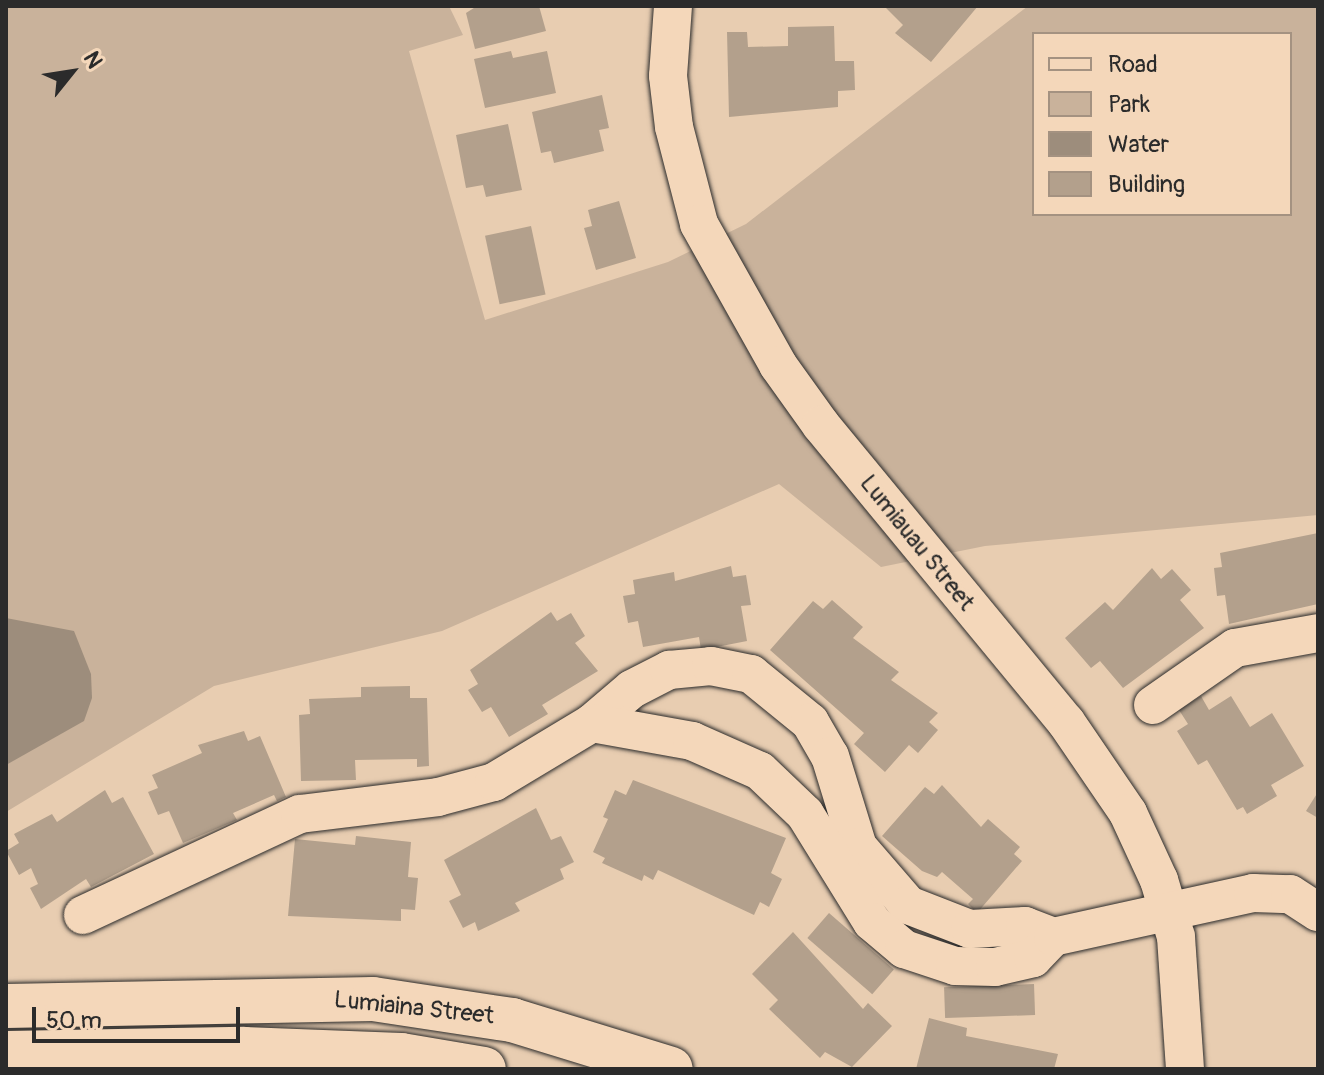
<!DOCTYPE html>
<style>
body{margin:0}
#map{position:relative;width:1324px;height:1075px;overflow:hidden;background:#e8cdb1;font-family:Pangolin,sans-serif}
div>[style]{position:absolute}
.green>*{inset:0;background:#c9b29b}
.water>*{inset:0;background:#9d8d7c}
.building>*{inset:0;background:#b3a08c;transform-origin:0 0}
.roads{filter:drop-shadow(0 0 2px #2b2b2b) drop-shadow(0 0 2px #2b2b2b)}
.minor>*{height:38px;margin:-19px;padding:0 19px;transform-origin:19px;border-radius:19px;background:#f4d7ba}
.major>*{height:44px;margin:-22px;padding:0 22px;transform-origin:22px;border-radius:22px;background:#f4d7ba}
span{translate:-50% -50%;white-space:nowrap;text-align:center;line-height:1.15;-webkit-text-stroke:6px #f4d7ba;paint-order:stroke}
.street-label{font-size:24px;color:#2b2b2b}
.frame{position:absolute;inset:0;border:8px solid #2b2b2b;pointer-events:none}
.legend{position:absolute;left:1032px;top:32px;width:260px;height:184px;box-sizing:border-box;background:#f4d7ba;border:2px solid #a49281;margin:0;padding:10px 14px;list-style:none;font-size:24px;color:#2b2b2b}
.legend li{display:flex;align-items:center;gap:16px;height:40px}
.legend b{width:40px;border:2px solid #a49281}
.north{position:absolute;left:32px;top:32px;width:80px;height:80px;-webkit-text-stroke:6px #f4d7ba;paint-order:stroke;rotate:60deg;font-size:22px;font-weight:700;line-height:32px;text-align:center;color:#2b2b2b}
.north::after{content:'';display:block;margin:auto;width:28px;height:36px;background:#2b2b2b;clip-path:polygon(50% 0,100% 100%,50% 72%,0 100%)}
.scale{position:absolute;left:32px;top:1007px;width:208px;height:36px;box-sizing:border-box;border:4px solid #2b2b2b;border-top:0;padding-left:10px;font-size:24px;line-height:28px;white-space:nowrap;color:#2b2b2b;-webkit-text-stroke:6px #f4d7ba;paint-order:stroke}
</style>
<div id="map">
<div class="green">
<div style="clip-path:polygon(evenodd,6px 6px,449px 6px,463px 35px,409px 51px,485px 320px,668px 262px,746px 224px,1028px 6px,1318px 6px,1318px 515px,985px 546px,881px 567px,779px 484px,442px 631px,214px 686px,6px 812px,6px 6px,1034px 34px,1290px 34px,1290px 214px,1034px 214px,1034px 34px)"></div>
</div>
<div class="water">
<div style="clip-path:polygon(6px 618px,74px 631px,91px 674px,92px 698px,84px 721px,6px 765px)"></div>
</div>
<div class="building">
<div style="clip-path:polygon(477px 6px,539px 6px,546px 31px,475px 49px,466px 13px)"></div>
<div style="clip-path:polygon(884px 6px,978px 6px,931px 62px,895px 33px,903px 25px)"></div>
<div style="clip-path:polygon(834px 26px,835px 61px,854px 61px,855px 90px,838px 91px,838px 107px,729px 117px,727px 32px,747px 32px,748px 47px,788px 46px,788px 27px)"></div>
<div style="clip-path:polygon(511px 51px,513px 58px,547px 51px,556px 93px,485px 108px,474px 59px)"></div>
<div style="clip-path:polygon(602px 95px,609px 128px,599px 130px,604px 151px,554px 163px,551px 151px,541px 153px,532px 112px)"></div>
<div style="clip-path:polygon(508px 124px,522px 190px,486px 197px,483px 185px,466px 188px,456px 135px)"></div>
<div style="clip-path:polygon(619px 201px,636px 258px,596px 270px,584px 228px,592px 226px,588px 210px)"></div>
<div style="left:531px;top:226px;width:70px;height:47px;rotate:78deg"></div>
<div style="clip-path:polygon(1318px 533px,1318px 604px,1229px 624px,1225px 595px,1217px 596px,1214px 568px,1222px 567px,1220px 553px)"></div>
<div style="clip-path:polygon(731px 566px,733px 577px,746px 575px,751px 605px,741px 606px,747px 641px,701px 650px,699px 637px,643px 647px,638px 621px,628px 623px,623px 596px,635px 594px,633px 580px,674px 572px,675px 581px)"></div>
<div style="clip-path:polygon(1152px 568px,1161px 579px,1172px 569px,1191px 590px,1180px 600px,1204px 628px,1123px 688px,1100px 661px,1091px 668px,1065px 638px,1105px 602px,1113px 610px)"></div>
<div style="clip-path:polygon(832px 600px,863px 627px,853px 638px,899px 672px,891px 680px,938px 713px,929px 722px,938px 730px,918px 753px,909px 745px,885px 772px,854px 744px,864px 733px,770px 650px,813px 601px,823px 609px)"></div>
<div style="clip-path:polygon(551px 612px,557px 621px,571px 613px,585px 636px,575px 643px,598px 671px,542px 705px,548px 714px,509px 737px,491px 707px,482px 712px,468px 690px,478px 684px,470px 670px)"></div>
<div style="clip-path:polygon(410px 686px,410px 698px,427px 698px,429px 766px,417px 767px,417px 759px,355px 760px,356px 780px,301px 781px,299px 715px,310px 714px,309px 699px,361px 697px,361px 687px)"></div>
<div style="clip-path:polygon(1201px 696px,1209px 710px,1231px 696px,1250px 727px,1272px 713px,1304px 766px,1271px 785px,1277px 796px,1247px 814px,1243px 807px,1237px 810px,1207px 760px,1198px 765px,1177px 731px,1188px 724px,1179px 710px)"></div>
<div style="clip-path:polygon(244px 731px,248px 741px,260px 736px,286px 797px,277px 801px,274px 795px,233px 813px,237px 820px,183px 843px,169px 811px,158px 815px,148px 792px,158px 788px,152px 775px,202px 753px,198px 745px)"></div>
<div style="clip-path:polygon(633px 780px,786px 838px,771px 873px,782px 879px,769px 907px,760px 902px,754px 915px,658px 870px,653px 880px,644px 875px,642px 881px,602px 863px,605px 858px,593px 852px,608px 819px,603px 817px,615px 790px,626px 795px)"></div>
<div style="clip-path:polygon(942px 785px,981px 827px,988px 819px,1020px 847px,1014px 854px,1022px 861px,977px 913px,968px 904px,973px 899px,942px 872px,937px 877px,922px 871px,882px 836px,925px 787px,934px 794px)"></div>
<div style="clip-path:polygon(105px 790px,112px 803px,123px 797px,154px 854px,91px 887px,86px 879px,41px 909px,30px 888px,38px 884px,31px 868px,19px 875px,6px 851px,19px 843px,14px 834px,52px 814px,57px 822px)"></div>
<div style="clip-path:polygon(1318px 792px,1318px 818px,1306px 811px)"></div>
<div style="clip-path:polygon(536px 808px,551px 840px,561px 836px,574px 862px,560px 869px,564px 879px,515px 903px,520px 911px,478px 931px,475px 922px,463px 928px,449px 901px,461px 895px,444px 860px)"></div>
<div style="clip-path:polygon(356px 836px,411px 842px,408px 877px,418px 878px,415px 910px,401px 909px,401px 921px,288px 916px,295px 839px,355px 845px)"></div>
<div style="left:829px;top:913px;width:86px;height:33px;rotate:41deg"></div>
<div style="clip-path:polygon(793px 932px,863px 1009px,868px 1003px,892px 1026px,852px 1067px,825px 1052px,820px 1058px,769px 1009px,778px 1000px,752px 974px)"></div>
<div style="left:1034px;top:984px;width:31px;height:90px;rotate:88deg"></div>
<div style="clip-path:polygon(929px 1018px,967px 1028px,966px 1036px,1058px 1054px,1054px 1069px,916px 1069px)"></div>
</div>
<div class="roads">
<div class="minor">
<div style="left:673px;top:6px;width:70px;rotate:94.1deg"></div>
<div style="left:668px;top:76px;width:51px;rotate:83.3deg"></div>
<div style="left:674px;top:127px;width:100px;rotate:75.5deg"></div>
<div style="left:699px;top:224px;width:162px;rotate:60.7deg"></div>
<div style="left:778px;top:365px;width:74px;rotate:54.4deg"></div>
<div style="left:821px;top:425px;width:385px;rotate:50.5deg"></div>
<div style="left:1066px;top:722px;width:110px;rotate:55.7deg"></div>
<div style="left:1128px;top:813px;width:74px;rotate:65.2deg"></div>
<div style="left:1159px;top:880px;width:59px;rotate:73.4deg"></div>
<div style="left:1176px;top:937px;width:132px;rotate:86.1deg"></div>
<div style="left:1153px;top:705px;width:100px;rotate:-34.8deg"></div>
<div style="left:1235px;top:648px;width:84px;rotate:-10.2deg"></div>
<div style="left:592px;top:723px;width:52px;rotate:-40.4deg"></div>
<div style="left:632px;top:689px;width:42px;rotate:-27.2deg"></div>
<div style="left:669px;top:670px;width:42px;rotate:-5.4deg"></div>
<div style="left:711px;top:666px;width:41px;rotate:11.3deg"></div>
<div style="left:751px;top:674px;width:76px;rotate:39.1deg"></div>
<div style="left:810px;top:722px;width:39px;rotate:60deg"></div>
<div style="left:830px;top:756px;width:95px;rotate:72.9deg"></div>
<div style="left:858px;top:847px;width:77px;rotate:49.2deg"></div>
<div style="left:908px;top:905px;width:66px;rotate:21.2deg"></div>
<div style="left:970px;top:929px;width:55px;rotate:-3.1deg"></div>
<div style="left:1025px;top:926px;width:30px;rotate:21deg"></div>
<div style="left:83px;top:915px;width:239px;rotate:-25deg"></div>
<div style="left:300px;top:814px;width:139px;rotate:-7deg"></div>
<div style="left:438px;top:797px;width:58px;rotate:-15deg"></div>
<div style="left:494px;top:782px;width:114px;rotate:-31deg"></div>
<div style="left:592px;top:723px;width:102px;rotate:10.2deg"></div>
<div style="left:692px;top:741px;width:74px;rotate:23.8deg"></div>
<div style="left:760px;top:771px;width:62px;rotate:43.7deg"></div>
<div style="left:805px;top:814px;width:127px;rotate:58.2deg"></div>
<div style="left:872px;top:922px;width:42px;rotate:40.2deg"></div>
<div style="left:904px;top:949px;width:54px;rotate:18.4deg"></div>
<div style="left:955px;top:966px;width:40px;rotate:1.4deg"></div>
<div style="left:995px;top:967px;width:39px;rotate:-13deg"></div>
<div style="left:1033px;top:958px;width:29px;rotate:-46deg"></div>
<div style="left:1053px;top:937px;width:205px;rotate:-12.4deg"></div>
<div style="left:1253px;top:893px;width:37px;rotate:2deg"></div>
<div style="left:1290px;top:894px;width:33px;rotate:33deg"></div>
</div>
<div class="major">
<div style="left:6px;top:1006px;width:367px;rotate:-1.1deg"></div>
<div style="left:373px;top:999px;width:141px;rotate:8.6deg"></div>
<div style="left:512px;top:1020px;width:166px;rotate:17.1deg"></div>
<div style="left:6px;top:1053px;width:238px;rotate:-1deg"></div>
<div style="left:244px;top:1049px;width:157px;rotate:2.2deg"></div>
<div style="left:401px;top:1055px;width:84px;rotate:9.6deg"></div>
</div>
</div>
<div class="street-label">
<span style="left:917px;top:543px;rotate:51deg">Lumiauau Street</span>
<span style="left:414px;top:1008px;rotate:6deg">Lumiaina Street</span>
</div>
<div class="frame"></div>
<ul class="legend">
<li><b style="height:10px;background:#f4d7ba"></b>Road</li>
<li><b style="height:22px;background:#c9b29b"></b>Park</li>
<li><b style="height:22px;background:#9d8d7c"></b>Water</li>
<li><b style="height:22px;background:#b3a08c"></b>Building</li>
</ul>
<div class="north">N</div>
<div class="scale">50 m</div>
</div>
